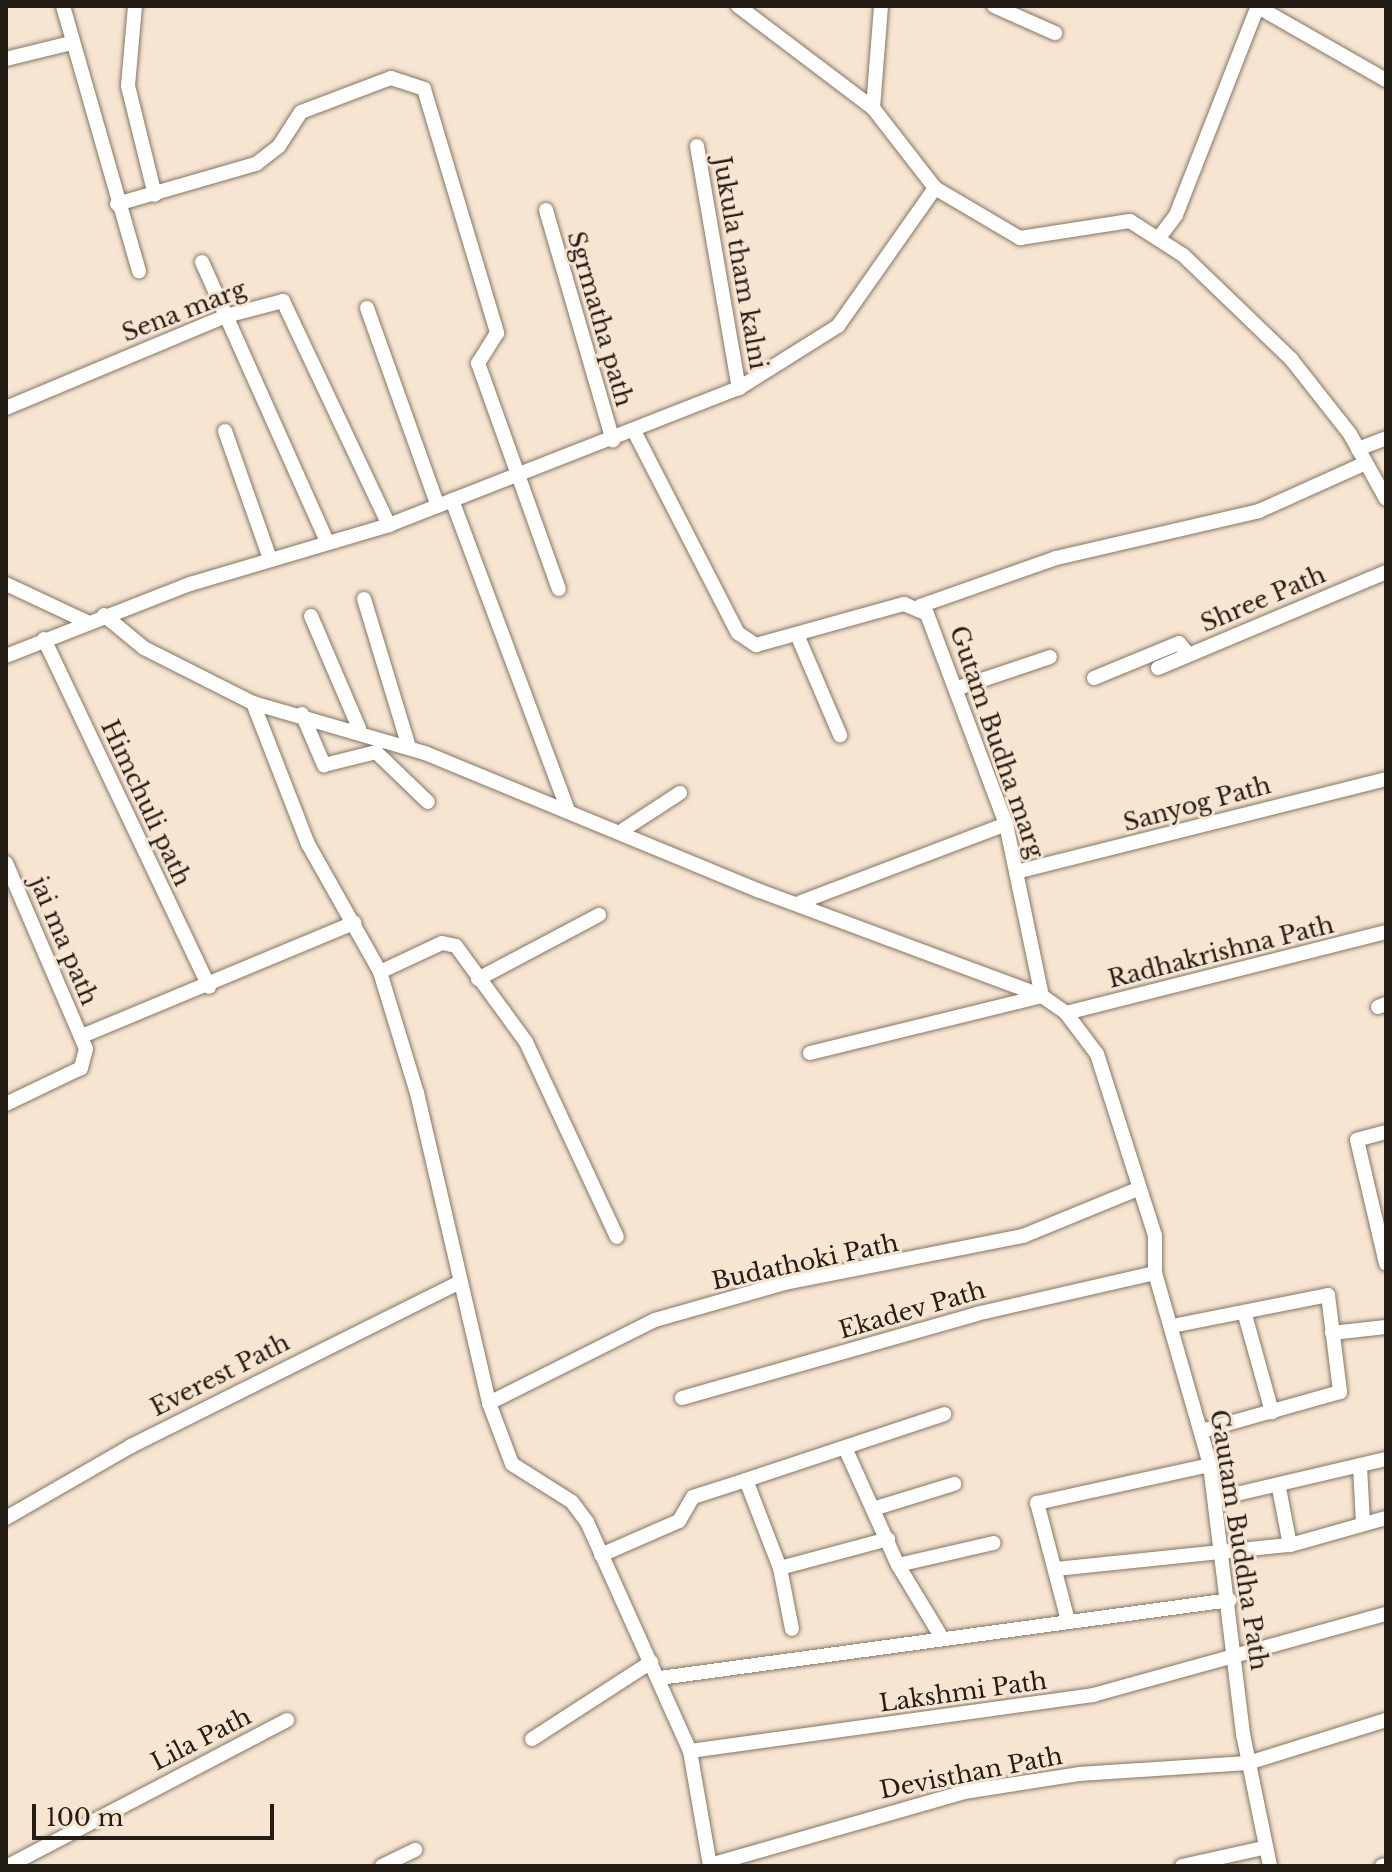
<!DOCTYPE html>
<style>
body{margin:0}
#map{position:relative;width:1392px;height:1872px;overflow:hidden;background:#f6e5d1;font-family:"Libre Baskerville",serif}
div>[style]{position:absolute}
.roads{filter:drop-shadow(0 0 2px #857664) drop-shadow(0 0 2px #857664)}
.minor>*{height:14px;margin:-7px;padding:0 7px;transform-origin:7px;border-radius:7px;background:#fff}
span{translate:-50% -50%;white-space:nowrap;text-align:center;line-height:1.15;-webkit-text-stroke:6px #f6e5d1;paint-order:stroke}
.street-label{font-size:24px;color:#231d16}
.frame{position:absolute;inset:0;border:8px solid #231d16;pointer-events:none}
.scale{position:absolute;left:32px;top:1804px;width:242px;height:36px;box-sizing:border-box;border:4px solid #231d16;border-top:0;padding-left:10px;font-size:24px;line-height:28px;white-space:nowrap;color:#231d16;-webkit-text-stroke:6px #f6e5d1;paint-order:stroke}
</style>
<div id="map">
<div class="roads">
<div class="minor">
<div style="left:63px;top:6px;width:276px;rotate:74deg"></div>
<div style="left:135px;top:6px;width:80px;rotate:95deg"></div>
<div style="left:128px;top:86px;width:112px;rotate:76.1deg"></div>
<div style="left:738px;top:6px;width:169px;rotate:37.1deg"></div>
<div style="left:873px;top:108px;width:101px;rotate:52.2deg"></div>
<div style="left:994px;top:6px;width:67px;rotate:23.9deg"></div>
<div style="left:1258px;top:7px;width:147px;rotate:29.7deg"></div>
<div style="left:6px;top:59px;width:67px;rotate:-13.8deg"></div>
<div style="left:873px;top:108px;width:102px;rotate:-85.5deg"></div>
<div style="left:697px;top:146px;width:246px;rotate:80.2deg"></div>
<div style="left:117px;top:204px;width:145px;rotate:-16.1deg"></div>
<div style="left:256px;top:164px;width:29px;rotate:-38deg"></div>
<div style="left:279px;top:146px;width:40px;rotate:-57.1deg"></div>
<div style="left:301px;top:112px;width:96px;rotate:-20.7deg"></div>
<div style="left:391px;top:78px;width:35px;rotate:18deg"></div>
<div style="left:424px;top:89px;width:255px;rotate:73.3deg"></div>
<div style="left:497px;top:333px;width:36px;rotate:122deg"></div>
<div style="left:478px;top:363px;width:240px;rotate:70.3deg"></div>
<div style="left:546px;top:210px;width:240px;rotate:73.8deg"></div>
<div style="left:1158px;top:239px;width:30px;rotate:-53deg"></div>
<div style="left:1176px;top:215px;width:225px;rotate:-68.6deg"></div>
<div style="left:202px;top:262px;width:307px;rotate:65.9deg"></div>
<div style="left:367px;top:308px;width:210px;rotate:70.3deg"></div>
<div style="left:6px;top:408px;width:238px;rotate:-22.7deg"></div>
<div style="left:226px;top:316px;width:59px;rotate:-14.7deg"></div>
<div style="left:283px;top:301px;width:248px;rotate:64.7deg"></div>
<div style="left:225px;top:431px;width:136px;rotate:70.6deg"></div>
<div style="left:634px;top:431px;width:227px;rotate:62.8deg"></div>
<div style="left:738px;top:633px;width:22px;rotate:34deg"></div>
<div style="left:756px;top:645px;width:154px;rotate:-15.5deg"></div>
<div style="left:904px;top:604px;width:25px;rotate:23deg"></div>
<div style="left:927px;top:614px;width:224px;rotate:69.4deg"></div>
<div style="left:1006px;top:824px;width:176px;rotate:78.2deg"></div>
<div style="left:1042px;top:996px;width:29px;rotate:35deg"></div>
<div style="left:1066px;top:1013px;width:51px;rotate:52.9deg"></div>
<div style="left:1097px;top:1054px;width:191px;rotate:72.3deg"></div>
<div style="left:1155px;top:1236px;width:37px;rotate:90deg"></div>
<div style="left:1155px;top:1273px;width:200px;rotate:74deg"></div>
<div style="left:1210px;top:1465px;width:271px;rotate:83deg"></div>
<div style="left:1243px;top:1734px;width:135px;rotate:78.4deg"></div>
<div style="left:1358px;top:449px;width:30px;rotate:-21deg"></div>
<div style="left:452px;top:500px;width:331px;rotate:69.5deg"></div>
<div style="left:6px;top:584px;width:89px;rotate:25.1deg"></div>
<div style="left:364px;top:599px;width:155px;rotate:73.1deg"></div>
<div style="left:920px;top:606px;width:144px;rotate:-19.4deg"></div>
<div style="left:1056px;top:558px;width:208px;rotate:-13deg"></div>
<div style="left:1259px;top:511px;width:117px;rotate:-24.2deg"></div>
<div style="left:104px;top:615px;width:52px;rotate:39.5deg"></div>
<div style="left:144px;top:648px;width:122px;rotate:26.8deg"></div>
<div style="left:253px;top:703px;width:151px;rotate:68.7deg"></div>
<div style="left:308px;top:844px;width:147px;rotate:60.6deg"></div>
<div style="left:380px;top:972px;width:127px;rotate:73deg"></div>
<div style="left:417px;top:1093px;width:318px;rotate:76.9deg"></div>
<div style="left:489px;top:1403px;width:65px;rotate:69.3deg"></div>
<div style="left:512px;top:1464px;width:71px;rotate:32.3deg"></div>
<div style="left:572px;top:1502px;width:25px;rotate:53deg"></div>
<div style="left:587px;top:1522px;width:251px;rotate:65.8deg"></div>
<div style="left:690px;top:1751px;width:117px;rotate:80.1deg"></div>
<div style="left:311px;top:616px;width:122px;rotate:66.8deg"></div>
<div style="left:798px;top:637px;width:107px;rotate:66.8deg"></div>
<div style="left:44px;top:639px;width:385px;rotate:64.6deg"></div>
<div style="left:6px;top:656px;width:198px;rotate:-21.4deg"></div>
<div style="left:190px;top:584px;width:208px;rotate:-16.5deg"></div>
<div style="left:389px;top:525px;width:376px;rotate:-21.4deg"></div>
<div style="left:739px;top:388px;width:117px;rotate:-32.1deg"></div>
<div style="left:838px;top:326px;width:169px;rotate:-54.9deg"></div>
<div style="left:935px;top:188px;width:99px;rotate:30.5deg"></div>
<div style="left:1020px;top:238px;width:111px;rotate:-8.8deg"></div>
<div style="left:1130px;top:221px;width:63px;rotate:32.7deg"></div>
<div style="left:1183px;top:255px;width:150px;rotate:43.9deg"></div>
<div style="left:1291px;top:359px;width:95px;rotate:51.8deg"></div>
<div style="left:1350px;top:434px;width:74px;rotate:61deg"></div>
<div style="left:1158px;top:668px;width:247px;rotate:-22.8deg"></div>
<div style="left:1094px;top:678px;width:92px;rotate:-22.4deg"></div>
<div style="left:1179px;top:643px;width:14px;rotate:51deg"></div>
<div style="left:958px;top:688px;width:97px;rotate:-18.6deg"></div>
<div style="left:253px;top:703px;width:179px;rotate:16.2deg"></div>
<div style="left:425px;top:753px;width:362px;rotate:22.4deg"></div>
<div style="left:760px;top:891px;width:301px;rotate:20.4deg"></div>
<div style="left:302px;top:714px;width:56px;rotate:66.7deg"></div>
<div style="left:324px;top:765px;width:54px;rotate:-14deg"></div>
<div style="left:376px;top:752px;width:72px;rotate:43.9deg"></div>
<div style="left:623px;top:830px;width:68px;rotate:-33deg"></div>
<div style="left:6px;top:863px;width:202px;rotate:66.7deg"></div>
<div style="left:86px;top:1049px;width:20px;rotate:105deg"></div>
<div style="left:81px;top:1068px;width:83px;rotate:154.4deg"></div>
<div style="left:1020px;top:871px;width:377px;rotate:-14.1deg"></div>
<div style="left:801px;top:902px;width:219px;rotate:-20.8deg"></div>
<div style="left:380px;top:972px;width:68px;rotate:-25.1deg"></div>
<div style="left:442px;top:943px;width:14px;rotate:12deg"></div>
<div style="left:456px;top:946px;width:119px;rotate:53.9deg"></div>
<div style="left:526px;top:1042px;width:215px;rotate:65deg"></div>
<div style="left:478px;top:979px;width:137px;rotate:-27.9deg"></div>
<div style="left:1378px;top:1007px;width:9px;rotate:-21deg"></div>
<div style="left:1066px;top:1013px;width:330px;rotate:-14.2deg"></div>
<div style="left:82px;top:1036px;width:295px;rotate:-22.6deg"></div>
<div style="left:810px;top:1053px;width:239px;rotate:-13.8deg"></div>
<div style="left:1386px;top:1132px;width:30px;rotate:165deg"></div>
<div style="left:1357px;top:1140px;width:127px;rotate:76.8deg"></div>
<div style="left:1245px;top:1315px;width:101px;rotate:74.4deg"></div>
<div style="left:1172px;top:1326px;width:159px;rotate:-11.2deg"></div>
<div style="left:1328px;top:1295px;width:98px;rotate:82.9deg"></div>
<div style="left:1340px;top:1392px;width:144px;rotate:164.3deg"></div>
<div style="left:1332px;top:1333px;width:54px;rotate:-6.3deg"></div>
<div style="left:682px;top:1398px;width:306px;rotate:-15.9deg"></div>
<div style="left:976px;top:1314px;width:184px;rotate:-12.9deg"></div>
<div style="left:489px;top:1403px;width:186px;rotate:-26.6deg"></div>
<div style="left:655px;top:1320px;width:135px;rotate:-15.9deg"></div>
<div style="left:785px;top:1283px;width:243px;rotate:-11.2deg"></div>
<div style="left:1023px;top:1236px;width:126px;rotate:-22.3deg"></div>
<div style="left:846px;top:1450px;width:126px;rotate:65.7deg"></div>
<div style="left:898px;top:1565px;width:85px;rotate:58.9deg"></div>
<div style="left:1360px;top:1466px;width:58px;rotate:87deg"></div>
<div style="left:746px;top:1480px;width:209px;rotate:-18.4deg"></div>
<div style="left:1279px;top:1488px;width:58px;rotate:79.1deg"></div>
<div style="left:1215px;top:1499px;width:176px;rotate:-13.2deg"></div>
<div style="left:876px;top:1508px;width:82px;rotate:-17.1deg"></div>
<div style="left:6px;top:1518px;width:144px;rotate:-29.9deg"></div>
<div style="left:131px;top:1446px;width:368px;rotate:-26.5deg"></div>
<div style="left:601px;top:1555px;width:85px;rotate:-23.6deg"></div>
<div style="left:679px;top:1521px;width:28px;rotate:-60deg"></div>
<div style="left:693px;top:1497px;width:56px;rotate:-17.8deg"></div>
<div style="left:746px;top:1480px;width:94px;rotate:68.9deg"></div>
<div style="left:780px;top:1568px;width:62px;rotate:78.9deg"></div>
<div style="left:898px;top:1565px;width:98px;rotate:-13deg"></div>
<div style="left:780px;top:1568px;width:112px;rotate:-15deg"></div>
<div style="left:1056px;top:1569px;width:235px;rotate:-5.9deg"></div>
<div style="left:1290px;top:1545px;width:100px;rotate:-15.7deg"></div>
<div style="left:1067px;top:1617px;width:118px;rotate:-104.7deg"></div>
<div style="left:1037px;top:1503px;width:177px;rotate:-12.4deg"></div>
<div style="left:660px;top:1678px;width:575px;rotate:-7.79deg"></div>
<div style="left:532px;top:1739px;width:142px;rotate:-32.9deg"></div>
<div style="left:690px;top:1751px;width:407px;rotate:-7.9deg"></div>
<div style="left:1093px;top:1695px;width:304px;rotate:-15.5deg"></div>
<div style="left:710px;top:1865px;width:264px;rotate:-16deg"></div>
<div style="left:964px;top:1792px;width:116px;rotate:-8.9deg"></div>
<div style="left:1079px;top:1774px;width:169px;rotate:-3.7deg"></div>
<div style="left:1248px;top:1763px;width:145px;rotate:-17.3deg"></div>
<div style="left:8px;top:1866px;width:315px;rotate:-27.6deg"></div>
<div style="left:382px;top:1866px;width:37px;rotate:-26deg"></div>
<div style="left:1182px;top:1866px;width:83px;rotate:-12.5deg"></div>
<div style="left:1382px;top:1866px;width:4px;rotate:-14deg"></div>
</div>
</div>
<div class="street-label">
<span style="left:740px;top:263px;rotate:80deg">Jukula tham kalni</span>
<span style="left:184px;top:311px;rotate:-21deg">Sena marg</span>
<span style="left:600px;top:319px;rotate:74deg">Sgrmatha path</span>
<span style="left:1263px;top:599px;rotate:-23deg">Shree Path</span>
<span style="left:997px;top:742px;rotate:71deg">Gutam Budha marg</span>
<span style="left:146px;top:803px;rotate:65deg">Himchuli path</span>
<span style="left:1197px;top:804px;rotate:-15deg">Sanyog Path</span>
<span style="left:64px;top:941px;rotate:67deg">jai ma path</span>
<span style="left:1221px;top:952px;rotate:-14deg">Radhakrishna Path</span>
<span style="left:805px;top:1262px;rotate:-12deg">Budathoki Path</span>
<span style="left:912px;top:1310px;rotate:-16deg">Ekadev Path</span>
<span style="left:220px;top:1375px;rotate:-27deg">Everest Path</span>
<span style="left:1239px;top:1540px;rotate:81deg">Gautam Buddha Path</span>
<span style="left:963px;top:1692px;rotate:-8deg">Lakshmi Path</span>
<span style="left:201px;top:1739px;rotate:-27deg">Lila Path</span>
<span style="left:971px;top:1773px;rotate:-11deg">Devisthan Path</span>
</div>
<div class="frame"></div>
<div class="scale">100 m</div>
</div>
